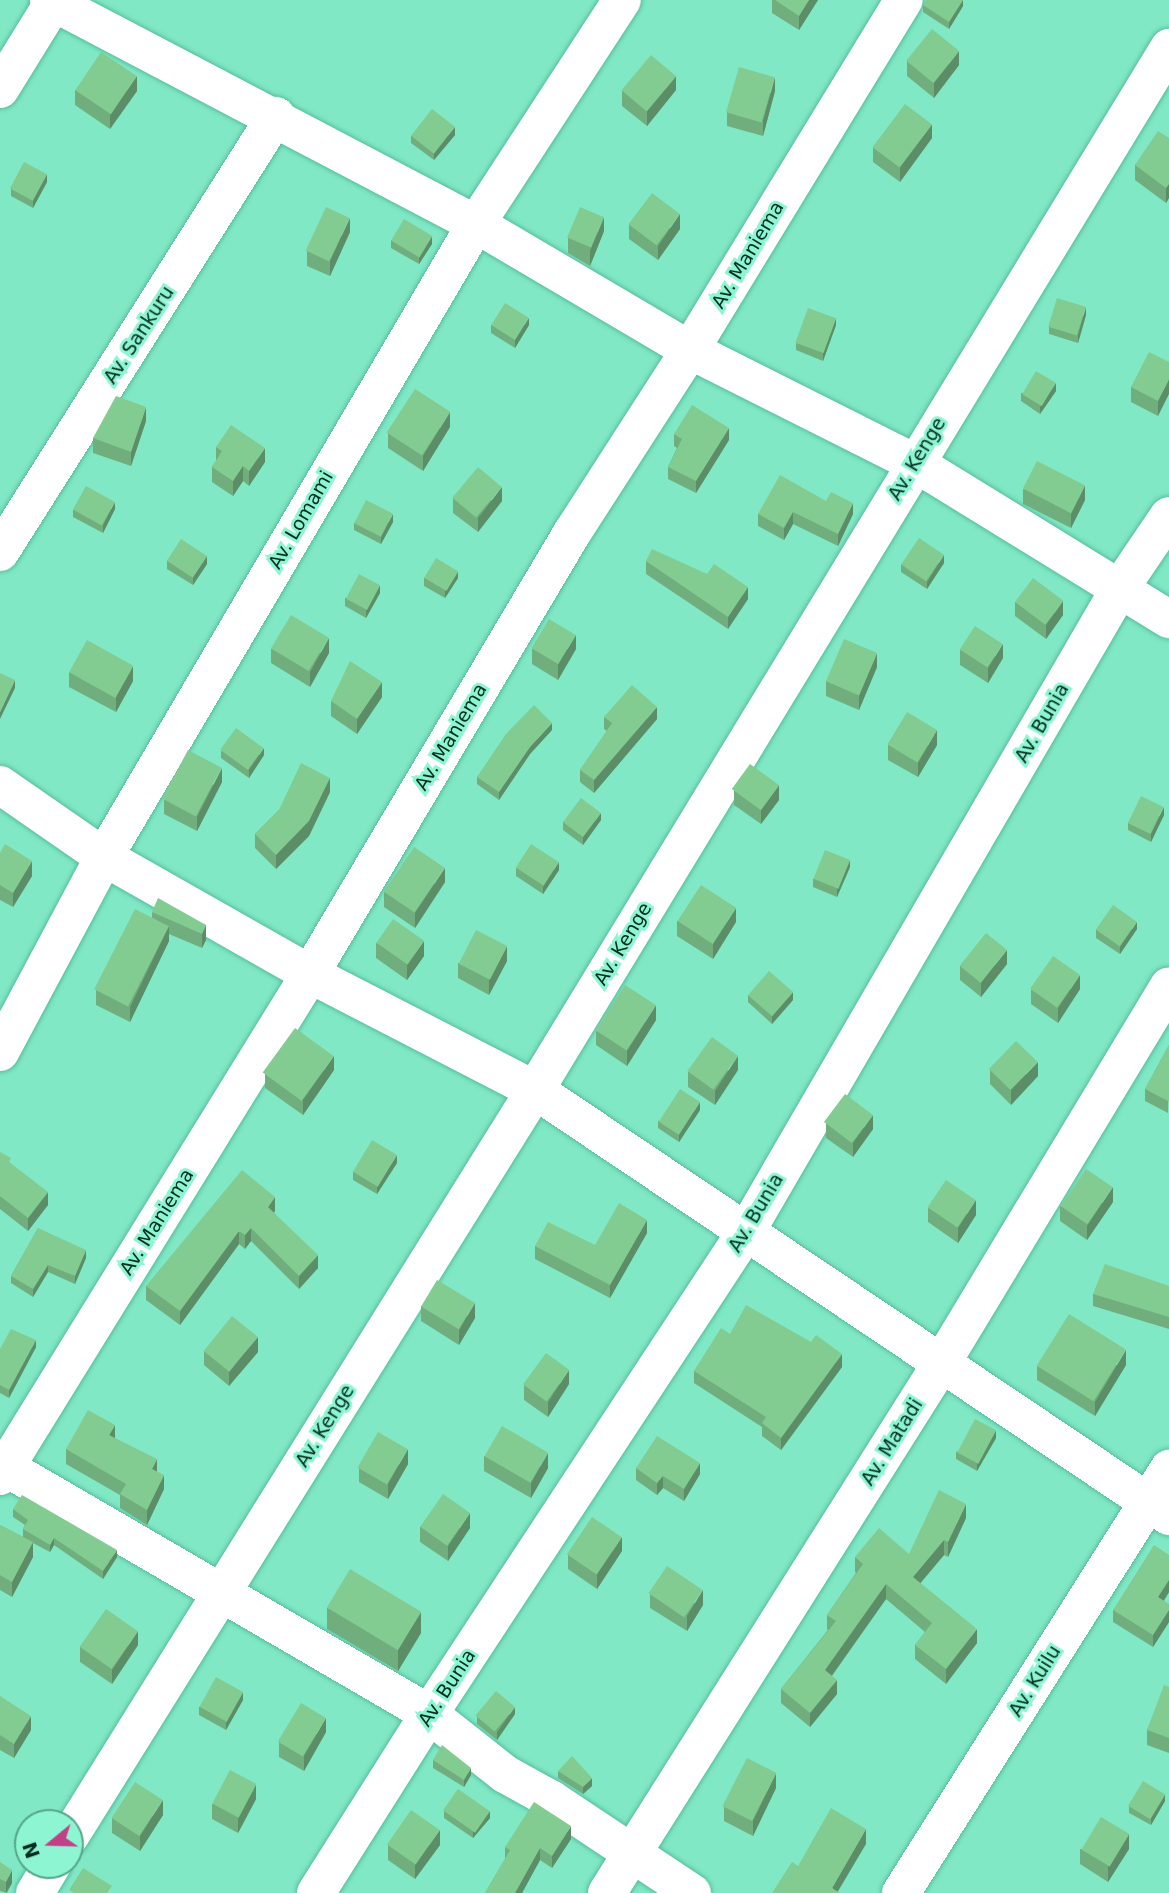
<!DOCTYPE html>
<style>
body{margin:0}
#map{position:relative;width:1169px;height:1893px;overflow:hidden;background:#80e8c5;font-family:"DejaVu Sans",sans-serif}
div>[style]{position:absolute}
.roads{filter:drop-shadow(0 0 2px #55bd9d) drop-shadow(0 0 2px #55bd9d)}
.minor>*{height:38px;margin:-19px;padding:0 19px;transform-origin:19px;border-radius:19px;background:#fff}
.wall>*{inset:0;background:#70af7d}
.shaded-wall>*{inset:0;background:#5b8e66}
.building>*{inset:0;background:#82cb91;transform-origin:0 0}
span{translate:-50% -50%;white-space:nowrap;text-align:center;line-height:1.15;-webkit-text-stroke:6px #8ef5d2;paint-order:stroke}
.street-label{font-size:19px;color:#002d21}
.north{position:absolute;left:14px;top:1809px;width:70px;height:70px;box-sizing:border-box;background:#8ef5d2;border:2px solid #55a58b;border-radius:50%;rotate:251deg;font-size:19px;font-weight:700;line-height:28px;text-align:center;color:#002d21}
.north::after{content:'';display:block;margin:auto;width:24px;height:32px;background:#c14088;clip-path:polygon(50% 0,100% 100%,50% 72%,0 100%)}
</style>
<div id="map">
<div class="roads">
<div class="minor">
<div style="left:49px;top:0;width:482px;rotate:27.7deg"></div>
<div style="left:476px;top:224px;width:248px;rotate:30.5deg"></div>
<div style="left:690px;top:350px;width:252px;rotate:26.7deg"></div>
<div style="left:915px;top:463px;width:298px;rotate:31.6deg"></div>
<div style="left:0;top:89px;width:105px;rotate:-58.3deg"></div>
<div style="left:0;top:552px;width:516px;rotate:-57.67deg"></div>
<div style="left:0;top:785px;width:126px;rotate:34.7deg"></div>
<div style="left:104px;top:857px;width:237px;rotate:29.6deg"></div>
<div style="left:310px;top:974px;width:253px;rotate:27.3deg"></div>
<div style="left:535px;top:1090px;width:764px;rotate:33.9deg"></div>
<div style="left:0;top:1052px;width:221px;rotate:-61.9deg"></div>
<div style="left:104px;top:857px;width:734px;rotate:-59.56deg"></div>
<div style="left:476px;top:224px;width:267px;rotate:-56.9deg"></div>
<div style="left:0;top:1464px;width:497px;rotate:30.2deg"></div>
<div style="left:429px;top:1714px;width:97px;rotate:38.3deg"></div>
<div style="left:505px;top:1774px;width:54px;rotate:29deg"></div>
<div style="left:552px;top:1800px;width:168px;rotate:33.6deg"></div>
<div style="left:0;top:1476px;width:590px;rotate:-58.3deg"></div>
<div style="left:310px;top:974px;width:513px;rotate:-59.29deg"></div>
<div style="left:572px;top:533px;width:218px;rotate:-57.2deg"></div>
<div style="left:690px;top:350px;width:410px;rotate:-58.6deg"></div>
<div style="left:70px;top:1836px;width:879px;rotate:-58.06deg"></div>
<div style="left:535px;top:1090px;width:1220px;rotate:-58.68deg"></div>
<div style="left:35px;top:1893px;width:33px;rotate:-59deg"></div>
<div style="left:316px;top:1893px;width:212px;rotate:-57.7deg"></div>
<div style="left:429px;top:1714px;width:579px;rotate:-56.69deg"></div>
<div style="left:747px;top:1230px;width:742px;rotate:-59.84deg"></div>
<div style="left:1120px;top:588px;width:87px;rotate:-55.8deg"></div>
<div style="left:607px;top:1893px;width:626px;rotate:-57.73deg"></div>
<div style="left:941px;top:1364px;width:441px;rotate:-58.9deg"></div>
<div style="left:901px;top:1893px;width:502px;rotate:-57.7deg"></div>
</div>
</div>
<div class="wall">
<div style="clip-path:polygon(772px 0,818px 0,799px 30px,772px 13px)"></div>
<div style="clip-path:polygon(963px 0,963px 6px,949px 29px,923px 12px,923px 5px)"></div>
<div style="clip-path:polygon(907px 61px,959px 65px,934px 98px,907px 76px)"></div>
<div style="clip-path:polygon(75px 90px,137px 91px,110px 129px,75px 105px)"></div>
<div style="clip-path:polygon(676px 90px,647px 126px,622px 106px,622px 91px)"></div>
<div style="clip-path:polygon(775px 91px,763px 136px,727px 126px,727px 112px)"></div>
<div style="clip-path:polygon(455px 135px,434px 160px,411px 143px,411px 136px)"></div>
<div style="clip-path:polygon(932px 138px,900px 182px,873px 162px,873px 147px)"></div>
<div style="clip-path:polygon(1169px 138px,1169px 198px,1166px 203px,1135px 180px,1135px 165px)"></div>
<div style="clip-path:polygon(47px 182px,33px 208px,11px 196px,11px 189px)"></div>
<div style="clip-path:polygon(629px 224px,680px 229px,658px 260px,629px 239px)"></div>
<div style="clip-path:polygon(604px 231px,590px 266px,568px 253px,568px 238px)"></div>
<div style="clip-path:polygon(350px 232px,330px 276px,307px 266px,307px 251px)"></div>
<div style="clip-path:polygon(391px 240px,432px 244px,419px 264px,391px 248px)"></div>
<div style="clip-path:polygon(1086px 315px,1078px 343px,1049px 334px,1049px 327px)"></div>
<div style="clip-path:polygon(491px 325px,529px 325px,515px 348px,491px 333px)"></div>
<div style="clip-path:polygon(836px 325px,823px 361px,796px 350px,796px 343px)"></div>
<div style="clip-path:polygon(1169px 362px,1158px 416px,1131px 402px,1131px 387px)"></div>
<div style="clip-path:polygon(1056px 391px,1040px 414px,1021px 401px,1021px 393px)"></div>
<div style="clip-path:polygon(146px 421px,131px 466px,93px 453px,93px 438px)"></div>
<div style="clip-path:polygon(450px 427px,423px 471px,388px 448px,388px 433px)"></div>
<div style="clip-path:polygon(674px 434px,729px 440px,696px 493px,668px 479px,668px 467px,677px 448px,674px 446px)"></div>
<div style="clip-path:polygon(216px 447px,265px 462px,249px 486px,243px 481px,233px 496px,212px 482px,212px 467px,216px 461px)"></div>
<div style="clip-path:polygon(1023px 489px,1085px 500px,1071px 528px,1023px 504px)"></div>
<div style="clip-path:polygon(453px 498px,502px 501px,478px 532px,453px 513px)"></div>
<div style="clip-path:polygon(826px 501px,853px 514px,838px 546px,793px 524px,784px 540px,758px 526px,758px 514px)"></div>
<div style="clip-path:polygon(115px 509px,103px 533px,73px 517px,73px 510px)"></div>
<div style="clip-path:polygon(393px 522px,381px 544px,354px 530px,354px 523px)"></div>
<div style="clip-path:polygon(167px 561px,207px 564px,193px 585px,167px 569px)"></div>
<div style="clip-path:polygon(646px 561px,707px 574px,748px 599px,728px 629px,646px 574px)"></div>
<div style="clip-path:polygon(944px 563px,927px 589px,901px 572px,901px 564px)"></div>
<div style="clip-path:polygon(424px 578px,458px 578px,445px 598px,424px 586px)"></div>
<div style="clip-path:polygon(380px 593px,366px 618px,345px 606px,345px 598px)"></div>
<div style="clip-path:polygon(1015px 602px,1063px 615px,1046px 639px,1015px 616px)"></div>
<div style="clip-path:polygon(271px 649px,329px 653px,310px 687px,271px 663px)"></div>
<div style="clip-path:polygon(532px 649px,576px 649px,558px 680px,532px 664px)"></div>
<div style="clip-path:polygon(960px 650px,1003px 658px,988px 683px,960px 665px)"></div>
<div style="clip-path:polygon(877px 667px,859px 710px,826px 696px,826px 681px)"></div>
<div style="clip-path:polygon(69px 672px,133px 681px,116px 712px,69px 687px)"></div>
<div style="clip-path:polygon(382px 697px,357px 734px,331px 716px,331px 701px)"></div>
<div style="clip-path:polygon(604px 717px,657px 719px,594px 793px,580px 782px,580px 770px,607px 731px,604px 729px)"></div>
<div style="clip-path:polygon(552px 730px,530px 754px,499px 800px,477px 784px,477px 777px)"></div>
<div style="clip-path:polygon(888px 745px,937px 745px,918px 777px,888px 760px)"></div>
<div style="clip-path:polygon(221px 751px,264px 755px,249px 778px,221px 758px)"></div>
<div style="clip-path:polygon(222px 782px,197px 831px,164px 814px,164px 800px)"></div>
<div style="clip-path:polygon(734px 790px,779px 800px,761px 824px,734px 805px)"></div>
<div style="clip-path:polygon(330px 792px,309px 836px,276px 869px,255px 848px,255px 834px,279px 810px)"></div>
<div style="clip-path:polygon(1164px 815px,1151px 842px,1128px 830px,1128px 823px)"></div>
<div style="clip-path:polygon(601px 820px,583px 845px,563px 830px,563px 822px)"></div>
<div style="clip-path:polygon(0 853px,32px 876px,13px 907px,0 900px)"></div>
<div style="clip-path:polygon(850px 867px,837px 897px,813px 887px,813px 879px)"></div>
<div style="clip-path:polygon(516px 868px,559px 870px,543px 894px,516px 876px)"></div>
<div style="clip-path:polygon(445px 882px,415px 928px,384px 907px,384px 892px)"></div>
<div style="clip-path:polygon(152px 912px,206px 925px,206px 940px,202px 948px,169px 934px,169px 941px,130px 1022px,96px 1005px,96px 990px,152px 918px)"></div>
<div style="clip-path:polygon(677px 921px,736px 922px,713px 959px,677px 936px)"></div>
<div style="clip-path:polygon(1137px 929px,1120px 954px,1096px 938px,1096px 930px)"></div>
<div style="clip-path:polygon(376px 943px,424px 956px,407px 980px,376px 958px)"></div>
<div style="clip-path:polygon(507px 961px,489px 995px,458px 978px,458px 963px)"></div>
<div style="clip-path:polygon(1007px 964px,981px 997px,960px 980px,960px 966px)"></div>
<div style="clip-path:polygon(1080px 989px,1058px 1023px,1031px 1004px,1031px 990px)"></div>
<div style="clip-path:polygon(748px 995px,793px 1000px,772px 1024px,748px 1002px)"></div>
<div style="clip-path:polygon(656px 1020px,627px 1066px,596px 1045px,596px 1031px)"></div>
<div style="clip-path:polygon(1169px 1045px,1168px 1113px,1145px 1101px,1145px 1089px)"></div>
<div style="clip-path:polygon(334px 1070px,303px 1115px,265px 1088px,265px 1074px)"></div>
<div style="clip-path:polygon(738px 1070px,715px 1105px,688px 1087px,688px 1072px)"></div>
<div style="clip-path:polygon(990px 1070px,1038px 1076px,1011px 1105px,990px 1084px)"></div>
<div style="clip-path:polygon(700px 1110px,679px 1142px,658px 1128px,658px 1121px)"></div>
<div style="clip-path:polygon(826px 1123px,873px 1129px,853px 1157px,826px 1138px)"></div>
<div style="clip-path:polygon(0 1152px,48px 1205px,28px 1231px,0 1209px)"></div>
<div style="clip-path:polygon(397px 1163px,377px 1194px,353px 1180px,353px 1172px)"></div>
<div style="clip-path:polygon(1113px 1202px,1087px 1240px,1060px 1221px,1060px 1206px)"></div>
<div style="clip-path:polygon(928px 1208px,976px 1215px,958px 1243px,928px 1222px)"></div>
<div style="clip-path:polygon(275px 1211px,274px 1213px,318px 1268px,299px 1289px,251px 1241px,245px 1249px,239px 1244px,180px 1325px,146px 1300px,146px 1286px)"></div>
<div style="clip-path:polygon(38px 1228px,86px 1258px,75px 1284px,48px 1272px,33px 1297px,11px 1283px,11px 1276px)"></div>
<div style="clip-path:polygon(647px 1233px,610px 1298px,535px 1259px,535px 1246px,595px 1245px)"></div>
<div style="clip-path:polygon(1169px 1286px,1169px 1329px,1093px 1306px,1093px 1294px)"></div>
<div style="clip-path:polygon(421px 1306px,475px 1318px,459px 1345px,421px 1321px)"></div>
<div style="clip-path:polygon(730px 1334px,811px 1342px,842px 1367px,781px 1450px,762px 1436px,762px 1427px,694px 1383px,694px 1371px)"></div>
<div style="clip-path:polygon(36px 1347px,9px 1398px,0 1393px,0 1349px)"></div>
<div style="clip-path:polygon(204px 1351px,258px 1352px,229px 1386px,204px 1365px)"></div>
<div style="clip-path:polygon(1126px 1365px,1095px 1416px,1037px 1380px,1037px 1366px)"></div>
<div style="clip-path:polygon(569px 1384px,548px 1417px,524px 1400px,524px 1385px)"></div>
<div style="clip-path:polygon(115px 1438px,157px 1471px,164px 1489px,147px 1525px,120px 1508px,120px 1495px,66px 1464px,66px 1449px)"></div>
<div style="clip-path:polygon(996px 1438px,977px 1471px,956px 1459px,956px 1452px)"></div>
<div style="clip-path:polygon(484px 1456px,548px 1468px,531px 1498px,484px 1471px)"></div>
<div style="clip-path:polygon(408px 1464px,388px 1499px,359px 1482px,359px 1468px)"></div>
<div style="clip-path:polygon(636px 1468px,700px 1474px,684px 1501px,663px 1488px,657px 1495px,636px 1480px)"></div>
<div style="clip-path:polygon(13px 1509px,117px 1557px,103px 1579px,54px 1545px,50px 1552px,33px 1543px,33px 1557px,12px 1597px,0 1590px,0 1525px,23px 1537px,23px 1529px,25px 1525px,13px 1517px)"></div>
<div style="clip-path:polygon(966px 1518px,948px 1557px,944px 1555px,920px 1583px,977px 1643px,946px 1684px,915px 1659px,915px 1645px,925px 1632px,886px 1599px,832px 1676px,837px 1694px,810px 1727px,781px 1703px,781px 1689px,828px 1630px,827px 1629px,827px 1615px,856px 1573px,855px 1572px,855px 1557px,909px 1554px)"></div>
<div style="clip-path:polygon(420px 1527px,470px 1528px,448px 1561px,420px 1542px)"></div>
<div style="clip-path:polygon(622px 1551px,597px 1589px,568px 1569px,568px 1555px)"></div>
<div style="clip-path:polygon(1169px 1555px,1169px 1592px,1164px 1601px,1169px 1610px,1169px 1622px,1153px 1647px,1113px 1622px,1113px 1610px)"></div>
<div style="clip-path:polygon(650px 1594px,703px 1605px,687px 1631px,650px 1608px)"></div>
<div style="clip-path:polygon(327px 1608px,421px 1633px,398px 1671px,327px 1629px)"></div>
<div style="clip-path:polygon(138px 1645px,112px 1684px,80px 1662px,80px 1647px)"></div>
<div style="clip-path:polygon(1169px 1687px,1169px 1753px,1147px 1745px,1147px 1730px)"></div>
<div style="clip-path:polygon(0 1696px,31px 1730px,14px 1758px,0 1750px)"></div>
<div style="clip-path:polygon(243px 1700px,226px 1730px,199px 1715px,199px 1707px)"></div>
<div style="clip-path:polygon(515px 1714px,497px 1740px,477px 1724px,477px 1717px)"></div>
<div style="clip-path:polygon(326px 1732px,304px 1771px,279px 1757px,279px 1742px)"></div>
<div style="clip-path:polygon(433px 1760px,471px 1775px,464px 1787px,433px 1768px)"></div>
<div style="clip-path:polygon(558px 1771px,592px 1786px,583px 1794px,558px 1778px)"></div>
<div style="clip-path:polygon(776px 1788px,753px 1836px,724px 1821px,724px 1807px)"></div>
<div style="clip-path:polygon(256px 1799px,238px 1833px,212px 1819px,212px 1804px)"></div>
<div style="clip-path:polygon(1165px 1801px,1151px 1825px,1129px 1813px,1129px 1806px)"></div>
<div style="clip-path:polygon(444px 1811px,490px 1818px,473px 1838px,444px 1818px)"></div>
<div style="clip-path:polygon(163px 1815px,140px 1851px,112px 1833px,112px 1818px)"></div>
<div style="clip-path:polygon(571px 1839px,552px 1868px,540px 1860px,522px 1893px,485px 1893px,505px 1859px,505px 1847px)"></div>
<div style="clip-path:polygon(388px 1845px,440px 1845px,415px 1879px,388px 1860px)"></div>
<div style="clip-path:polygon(1080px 1849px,1129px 1849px,1108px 1882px,1080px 1864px)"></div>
<div style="clip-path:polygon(0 1862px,12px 1883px,7px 1893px,0 1891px)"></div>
</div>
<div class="shaded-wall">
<div style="clip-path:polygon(809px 0,818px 0,799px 30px,799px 16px)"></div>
<div style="clip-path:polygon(963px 0,963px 6px,949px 29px,949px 22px)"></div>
<div style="clip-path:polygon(959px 51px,959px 65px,934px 98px,934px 83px)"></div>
<div style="clip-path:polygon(137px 76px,137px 91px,110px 129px,110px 115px)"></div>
<div style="clip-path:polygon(676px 76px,676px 90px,647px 126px,647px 111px)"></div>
<div style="clip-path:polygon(775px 77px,775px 91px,763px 136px,763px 121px)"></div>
<div style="clip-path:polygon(932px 124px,932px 138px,900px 182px,900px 167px)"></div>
<div style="clip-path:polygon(455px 127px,455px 135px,434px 160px,434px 153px)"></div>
<div style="clip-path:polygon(47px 174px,47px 182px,33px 208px,33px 200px)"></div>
<div style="clip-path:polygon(1169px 184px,1169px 198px,1166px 203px,1166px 188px)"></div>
<div style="clip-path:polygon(680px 214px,680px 229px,658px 260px,658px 246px)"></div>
<div style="clip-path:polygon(604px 217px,604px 231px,590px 266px,590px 251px)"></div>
<div style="clip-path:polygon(350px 218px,350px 232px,330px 276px,330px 261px)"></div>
<div style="clip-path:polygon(432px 236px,432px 244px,419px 264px,419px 257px)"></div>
<div style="clip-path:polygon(1086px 307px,1086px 315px,1078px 343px,1078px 335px)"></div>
<div style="clip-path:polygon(529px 318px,529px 325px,515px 348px,515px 340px)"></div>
<div style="clip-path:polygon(836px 318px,836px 325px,823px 361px,823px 353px)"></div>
<div style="clip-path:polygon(1169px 379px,1169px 394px,1158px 416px,1158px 401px)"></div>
<div style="clip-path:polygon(1056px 383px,1056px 391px,1040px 414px,1040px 407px)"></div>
<div style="clip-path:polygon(146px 407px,146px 421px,131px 466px,131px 452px)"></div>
<div style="clip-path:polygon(450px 412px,450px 427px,423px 471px,423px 456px)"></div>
<div style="clip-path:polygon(729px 428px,729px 440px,696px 493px,696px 481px)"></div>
<div style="clip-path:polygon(265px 448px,265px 462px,249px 486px,249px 471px)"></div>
<div style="clip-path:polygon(243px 466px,243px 481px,233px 496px,233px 481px)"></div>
<div style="clip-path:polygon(1085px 485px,1085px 500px,1071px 528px,1071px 514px)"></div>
<div style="clip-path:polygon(502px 487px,502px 501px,478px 532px,478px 518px)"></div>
<div style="clip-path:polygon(115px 502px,115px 509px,103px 533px,103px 525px)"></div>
<div style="clip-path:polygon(853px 503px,853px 514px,838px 546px,838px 534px)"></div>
<div style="clip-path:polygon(793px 512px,793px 524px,784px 540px,784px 528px)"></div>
<div style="clip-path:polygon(393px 514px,393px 522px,381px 544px,381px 537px)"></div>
<div style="clip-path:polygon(944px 555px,944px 563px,927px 589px,927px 582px)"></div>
<div style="clip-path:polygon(207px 556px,207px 564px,193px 585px,193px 577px)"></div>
<div style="clip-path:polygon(458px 571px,458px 578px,445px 598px,445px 591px)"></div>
<div style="clip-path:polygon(380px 585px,380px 593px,366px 618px,366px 610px)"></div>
<div style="clip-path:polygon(748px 587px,748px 599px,728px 629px,728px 617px)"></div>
<div style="clip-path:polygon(1063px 601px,1063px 615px,1046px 639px,1046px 625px)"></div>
<div style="clip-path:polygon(576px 635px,576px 649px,558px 680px,558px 665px)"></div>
<div style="clip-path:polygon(329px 638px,329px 653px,310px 687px,310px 672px)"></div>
<div style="clip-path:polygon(1003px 644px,1003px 658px,988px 683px,988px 668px)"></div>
<div style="clip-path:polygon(877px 653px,877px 667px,859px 710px,859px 695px)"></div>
<div style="clip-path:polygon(133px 666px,133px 681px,116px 712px,116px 697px)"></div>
<div style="clip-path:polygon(15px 680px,15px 688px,0 719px,0 712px)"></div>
<div style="clip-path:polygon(382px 682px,382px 697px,357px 734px,357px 719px)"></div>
<div style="clip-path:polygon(657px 707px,657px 719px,594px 793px,594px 780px)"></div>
<div style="clip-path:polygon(552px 723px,552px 730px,530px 754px,499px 800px,499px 792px,530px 747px)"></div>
<div style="clip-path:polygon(937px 730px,937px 745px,918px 777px,918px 763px)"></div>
<div style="clip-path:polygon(264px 748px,264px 755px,249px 778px,249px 770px)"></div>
<div style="clip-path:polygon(222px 768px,222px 782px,197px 831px,197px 817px)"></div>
<div style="clip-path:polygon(330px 778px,330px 792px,309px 836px,276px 869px,276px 855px)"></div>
<div style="clip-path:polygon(779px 785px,779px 800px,761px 824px,761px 810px)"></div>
<div style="clip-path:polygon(1164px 807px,1164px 815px,1151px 842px,1151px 834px)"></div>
<div style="clip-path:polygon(601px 813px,601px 820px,583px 845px,583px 837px)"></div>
<div style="clip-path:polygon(850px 860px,850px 867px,837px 897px,837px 890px)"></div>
<div style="clip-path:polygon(32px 861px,32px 876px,13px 907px,13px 893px)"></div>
<div style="clip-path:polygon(559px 862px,559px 870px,543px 894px,543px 887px)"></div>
<div style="clip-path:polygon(445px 868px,445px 882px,415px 928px,415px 913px)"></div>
<div style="clip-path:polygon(736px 908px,736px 922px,713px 959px,713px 944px)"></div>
<div style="clip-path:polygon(1137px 922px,1137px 929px,1120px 954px,1120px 947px)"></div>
<div style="clip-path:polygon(206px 925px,206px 940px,202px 948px,202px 934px)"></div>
<div style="clip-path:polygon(169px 926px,169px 941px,130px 1022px,130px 1007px)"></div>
<div style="clip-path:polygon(424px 941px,424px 956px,407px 980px,407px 965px)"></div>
<div style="clip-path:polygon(507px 946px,507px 961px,489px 995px,489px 980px)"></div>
<div style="clip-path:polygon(1007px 950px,1007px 964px,981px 997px,981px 983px)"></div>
<div style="clip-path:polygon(1080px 975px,1080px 989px,1058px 1023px,1058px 1008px)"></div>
<div style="clip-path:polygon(793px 992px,793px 1000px,772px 1024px,772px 1016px)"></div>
<div style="clip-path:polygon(656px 1005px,656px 1020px,627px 1066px,627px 1051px)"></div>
<div style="clip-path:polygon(334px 1056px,334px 1070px,303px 1115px,303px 1100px)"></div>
<div style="clip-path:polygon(738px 1056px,738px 1070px,715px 1105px,715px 1091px)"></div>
<div style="clip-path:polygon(1038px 1062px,1038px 1076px,1011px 1105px,1011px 1090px)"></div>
<div style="clip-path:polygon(700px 1102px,700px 1110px,679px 1142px,679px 1134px)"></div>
<div style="clip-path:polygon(873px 1115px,873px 1129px,853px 1157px,853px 1143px)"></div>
<div style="clip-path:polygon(397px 1155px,397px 1163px,377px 1194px,377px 1187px)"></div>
<div style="clip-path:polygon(1113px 1187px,1113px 1202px,1087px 1240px,1087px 1226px)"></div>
<div style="clip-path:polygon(48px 1192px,48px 1205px,28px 1231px,28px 1218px)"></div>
<div style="clip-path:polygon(275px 1197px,275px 1211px,268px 1220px,268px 1207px)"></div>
<div style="clip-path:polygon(976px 1200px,976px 1215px,958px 1243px,958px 1228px)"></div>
<div style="clip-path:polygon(647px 1220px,647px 1233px,610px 1298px,610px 1285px)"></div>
<div style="clip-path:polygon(251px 1228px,251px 1241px,245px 1249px,245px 1235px)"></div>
<div style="clip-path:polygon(239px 1231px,239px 1244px,180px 1325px,180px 1311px)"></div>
<div style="clip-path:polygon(86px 1250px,86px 1258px,75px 1284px,75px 1276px)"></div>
<div style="clip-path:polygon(318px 1255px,318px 1268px,299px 1289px,299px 1276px)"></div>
<div style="clip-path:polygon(48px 1265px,48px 1272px,33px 1297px,33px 1289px)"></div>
<div style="clip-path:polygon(475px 1303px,475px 1318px,459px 1345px,459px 1330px)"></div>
<div style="clip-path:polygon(258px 1337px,258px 1352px,229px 1386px,229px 1371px)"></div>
<div style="clip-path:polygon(36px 1340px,36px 1347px,9px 1398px,9px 1390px)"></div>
<div style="clip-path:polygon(1126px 1350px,1126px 1365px,1095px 1416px,1095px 1402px)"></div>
<div style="clip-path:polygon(842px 1354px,842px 1367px,781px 1450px,781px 1438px)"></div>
<div style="clip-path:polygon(569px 1370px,569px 1384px,548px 1417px,548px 1402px)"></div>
<div style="clip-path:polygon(115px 1425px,115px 1440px,109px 1435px)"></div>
<div style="clip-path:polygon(996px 1430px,996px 1438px,977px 1471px,977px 1464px)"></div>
<div style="clip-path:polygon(408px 1449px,408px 1464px,388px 1499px,388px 1484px)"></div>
<div style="clip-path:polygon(548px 1453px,548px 1468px,531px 1498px,531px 1483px)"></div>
<div style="clip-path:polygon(157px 1459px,157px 1473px,152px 1469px)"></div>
<div style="clip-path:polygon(700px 1463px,700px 1474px,684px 1501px,684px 1489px)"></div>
<div style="clip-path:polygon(164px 1475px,164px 1489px,147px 1525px,147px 1510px)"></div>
<div style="clip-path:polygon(663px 1476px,663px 1488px,657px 1495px,657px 1483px)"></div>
<div style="clip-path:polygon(966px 1504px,966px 1518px,948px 1557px,948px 1542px)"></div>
<div style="clip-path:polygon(470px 1513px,470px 1528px,448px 1561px,448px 1546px)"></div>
<div style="clip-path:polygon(622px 1537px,622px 1551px,597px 1589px,597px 1574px)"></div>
<div style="clip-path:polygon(54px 1538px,54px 1545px,50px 1552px,50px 1545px)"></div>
<div style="clip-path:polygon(944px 1540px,944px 1555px,913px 1592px,913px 1577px)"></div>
<div style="clip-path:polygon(33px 1542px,33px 1557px,12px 1597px,12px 1582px)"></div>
<div style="clip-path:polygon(117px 1550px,117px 1557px,103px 1579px,103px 1571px)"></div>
<div style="clip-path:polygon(1169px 1580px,1169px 1592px,1158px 1609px,1158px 1597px)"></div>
<div style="clip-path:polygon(886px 1584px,886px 1599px,825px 1685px,825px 1670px)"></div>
<div style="clip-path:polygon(703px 1590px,703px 1605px,687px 1631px,687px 1616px)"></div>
<div style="clip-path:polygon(1169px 1610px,1169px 1622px,1153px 1647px,1153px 1635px)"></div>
<div style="clip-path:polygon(421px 1612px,421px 1633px,398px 1671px,398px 1649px)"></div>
<div style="clip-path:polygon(977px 1629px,977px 1643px,946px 1684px,946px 1669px)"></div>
<div style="clip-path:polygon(138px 1631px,138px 1645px,112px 1684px,112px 1670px)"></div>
<div style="clip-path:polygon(837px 1680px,837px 1694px,810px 1727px,810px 1713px)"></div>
<div style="clip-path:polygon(243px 1692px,243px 1700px,226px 1730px,226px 1723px)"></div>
<div style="clip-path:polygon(515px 1707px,515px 1714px,497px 1740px,497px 1732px)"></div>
<div style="clip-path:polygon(31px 1716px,31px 1730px,14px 1758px,14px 1744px)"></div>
<div style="clip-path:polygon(326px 1718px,326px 1732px,304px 1771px,304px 1756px)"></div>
<div style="clip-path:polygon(471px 1768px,471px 1775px,464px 1787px,464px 1780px)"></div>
<div style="clip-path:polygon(776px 1773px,776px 1788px,753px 1836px,753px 1821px)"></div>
<div style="clip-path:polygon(592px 1778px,592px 1786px,583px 1794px,583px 1787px)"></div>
<div style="clip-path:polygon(256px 1784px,256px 1799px,238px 1833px,238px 1818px)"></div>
<div style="clip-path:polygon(1165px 1794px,1165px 1801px,1151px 1825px,1151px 1817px)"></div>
<div style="clip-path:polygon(163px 1800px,163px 1815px,140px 1851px,140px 1836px)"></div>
<div style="clip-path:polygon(490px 1811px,490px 1818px,473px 1838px,473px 1831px)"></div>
<div style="clip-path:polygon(571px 1826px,571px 1839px,552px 1868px,552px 1856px)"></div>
<div style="clip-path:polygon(866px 1829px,866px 1844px,837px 1893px,832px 1888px)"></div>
<div style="clip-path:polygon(440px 1830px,440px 1845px,415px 1879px,415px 1865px)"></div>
<div style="clip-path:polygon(1129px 1834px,1129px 1849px,1108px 1882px,1108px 1867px)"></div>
<div style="clip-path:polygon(540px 1848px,540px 1860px,522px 1893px,515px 1893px)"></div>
<div style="clip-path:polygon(12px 1870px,12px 1883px,6px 1893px,6px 1882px)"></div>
</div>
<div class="building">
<div style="clip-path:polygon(775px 0,809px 0,799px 16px)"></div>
<div style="clip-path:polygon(926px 0,963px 0,949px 22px,923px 5px)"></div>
<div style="left:932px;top:29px;width:35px;height:41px;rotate:39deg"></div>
<div style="left:101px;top:52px;width:43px;height:46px;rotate:34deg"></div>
<div style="left:651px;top:55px;width:33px;height:46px;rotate:40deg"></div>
<div style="left:739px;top:67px;width:37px;height:47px;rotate:16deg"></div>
<div style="left:905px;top:104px;width:34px;height:54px;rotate:37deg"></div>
<div style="left:432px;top:109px;width:29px;height:34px;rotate:38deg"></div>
<div style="clip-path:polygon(1158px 131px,1169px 138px,1169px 184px,1166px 188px,1135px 165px)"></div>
<div style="left:24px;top:162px;width:26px;height:30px;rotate:28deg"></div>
<div style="left:652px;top:193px;width:35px;height:39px;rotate:37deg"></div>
<div style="left:326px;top:207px;width:26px;height:48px;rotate:25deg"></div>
<div style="left:580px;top:207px;width:26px;height:33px;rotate:23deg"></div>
<div style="left:404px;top:219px;width:33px;height:25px;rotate:31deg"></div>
<div style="left:1057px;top:298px;width:30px;height:30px;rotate:17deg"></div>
<div style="left:505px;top:303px;width:28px;height:26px;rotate:32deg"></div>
<div style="left:808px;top:308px;width:30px;height:37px;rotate:20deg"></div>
<div style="clip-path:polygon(1149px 352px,1169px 362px,1169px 379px,1158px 401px,1131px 387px)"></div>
<div style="left:1036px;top:371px;width:23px;height:27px;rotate:31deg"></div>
<div style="left:415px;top:389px;width:42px;height:52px;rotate:33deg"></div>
<div style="clip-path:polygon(116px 396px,146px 407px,131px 452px,93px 438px)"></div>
<div style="clip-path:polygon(692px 405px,729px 428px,696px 481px,668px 467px,682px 439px,674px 434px)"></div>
<div style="clip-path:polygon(231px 425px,265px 448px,249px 471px,243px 466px,233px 481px,212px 467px,222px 451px,216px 447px)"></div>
<div style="left:1037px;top:461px;width:54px;height:31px;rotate:27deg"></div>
<div style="left:478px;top:467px;width:31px;height:40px;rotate:40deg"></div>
<div style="clip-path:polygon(780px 475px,826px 501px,831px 492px,853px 503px,838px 534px,793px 512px,784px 528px,758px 514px)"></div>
<div style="left:86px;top:486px;width:33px;height:27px;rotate:29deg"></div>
<div style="left:366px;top:500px;width:30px;height:26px;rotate:27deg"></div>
<div style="left:919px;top:538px;width:30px;height:32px;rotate:34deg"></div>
<div style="left:181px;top:539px;width:31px;height:26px;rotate:33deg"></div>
<div style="clip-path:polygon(652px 549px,707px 574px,714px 564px,748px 587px,728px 617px,646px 561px)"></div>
<div style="left:436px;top:558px;width:26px;height:23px;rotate:31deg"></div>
<div style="left:359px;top:574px;width:24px;height:28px;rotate:28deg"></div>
<div style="left:1033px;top:578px;width:38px;height:30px;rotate:37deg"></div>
<div style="left:291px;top:615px;width:44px;height:39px;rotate:31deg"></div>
<div style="left:549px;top:619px;width:31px;height:34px;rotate:31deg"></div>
<div style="left:975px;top:626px;width:33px;height:28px;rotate:33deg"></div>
<div style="left:844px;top:639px;width:36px;height:46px;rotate:23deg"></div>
<div style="left:87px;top:640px;width:53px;height:37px;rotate:29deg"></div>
<div style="clip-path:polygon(350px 661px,382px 682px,357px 719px,331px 701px)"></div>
<div style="clip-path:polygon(0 673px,15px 680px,0 712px)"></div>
<div style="clip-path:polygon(632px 685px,657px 707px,594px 780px,580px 770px,612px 723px,604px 717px)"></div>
<div style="clip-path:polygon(534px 705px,552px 723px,530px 747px,499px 792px,477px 777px,506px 734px)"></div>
<div style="left:907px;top:712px;width:35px;height:38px;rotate:31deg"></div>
<div style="left:236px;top:728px;width:34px;height:27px;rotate:36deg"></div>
<div style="left:188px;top:750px;width:38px;height:55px;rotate:28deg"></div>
<div style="clip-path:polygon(301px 763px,330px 778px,309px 821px,276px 855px,255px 834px,279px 810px)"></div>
<div style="left:750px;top:764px;width:36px;height:31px;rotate:36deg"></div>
<div style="left:1141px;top:796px;width:25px;height:30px;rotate:26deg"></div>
<div style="left:581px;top:798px;width:25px;height:30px;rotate:37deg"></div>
<div style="clip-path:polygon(5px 844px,32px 861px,13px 893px,0 885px,0 853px)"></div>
<div style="left:531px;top:844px;width:33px;height:28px;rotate:33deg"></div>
<div style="left:414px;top:847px;width:37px;height:54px;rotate:34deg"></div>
<div style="left:825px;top:850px;width:27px;height:31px;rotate:22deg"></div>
<div style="left:701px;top:885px;width:42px;height:43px;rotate:33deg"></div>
<div style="clip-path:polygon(158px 898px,206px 925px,202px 934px,152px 912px)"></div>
<div style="left:1113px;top:905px;width:29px;height:30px;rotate:35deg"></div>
<div style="left:135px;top:909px;width:38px;height:90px;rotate:27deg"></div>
<div style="left:393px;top:919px;width:38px;height:29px;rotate:35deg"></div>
<div style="left:476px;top:930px;width:35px;height:38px;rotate:27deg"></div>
<div style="left:986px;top:933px;width:27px;height:42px;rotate:39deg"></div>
<div style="left:1053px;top:956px;width:33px;height:40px;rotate:35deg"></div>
<div style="left:769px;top:971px;width:32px;height:32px;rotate:41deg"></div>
<div style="left:625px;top:985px;width:37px;height:54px;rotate:33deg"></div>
<div style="left:295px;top:1028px;width:48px;height:55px;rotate:36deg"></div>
<div style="left:712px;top:1037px;width:32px;height:42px;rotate:36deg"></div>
<div style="left:1016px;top:1041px;width:30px;height:39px;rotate:44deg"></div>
<div style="clip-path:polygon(1169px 1045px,1169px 1100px,1168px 1101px,1145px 1089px)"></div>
<div style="left:680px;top:1089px;width:24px;height:39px;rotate:33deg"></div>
<div style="left:845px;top:1094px;width:35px;height:35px;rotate:37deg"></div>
<div style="left:372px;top:1140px;width:29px;height:37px;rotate:31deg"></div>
<div style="clip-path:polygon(0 1152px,11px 1158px,9px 1162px,48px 1192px,28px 1218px,0 1196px)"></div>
<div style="left:1086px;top:1169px;width:32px;height:45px;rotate:34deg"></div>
<div style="clip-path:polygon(242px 1170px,275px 1197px,268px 1207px,318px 1255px,299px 1276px,251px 1228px,245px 1235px,239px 1231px,180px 1311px,146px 1286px)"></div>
<div style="left:946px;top:1180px;width:36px;height:33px;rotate:34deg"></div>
<div style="clip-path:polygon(619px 1203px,647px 1220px,610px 1285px,535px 1246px,548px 1222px,595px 1245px)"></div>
<div style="clip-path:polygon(38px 1228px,86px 1250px,75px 1276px,48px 1265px,33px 1289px,11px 1276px)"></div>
<div style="clip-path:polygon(1105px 1264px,1169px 1286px,1169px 1317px,1093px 1294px)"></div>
<div style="left:437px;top:1280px;width:44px;height:31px;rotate:31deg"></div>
<div style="clip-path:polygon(746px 1305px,811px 1342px,816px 1335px,842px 1354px,781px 1438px,762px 1423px,766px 1417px,694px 1371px,721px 1328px,730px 1334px)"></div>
<div style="left:1069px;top:1314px;width:67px;height:61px;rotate:32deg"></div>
<div style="left:232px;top:1316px;width:33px;height:45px;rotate:39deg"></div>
<div style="clip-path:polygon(11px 1329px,36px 1340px,9px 1390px,0 1385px,0 1349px)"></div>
<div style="left:546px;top:1353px;width:29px;height:39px;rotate:36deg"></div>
<div style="clip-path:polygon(88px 1410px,115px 1425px,109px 1435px,157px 1459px,152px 1469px,164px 1475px,147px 1510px,120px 1494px,126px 1484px,66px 1449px)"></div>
<div style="left:975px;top:1419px;width:24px;height:38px;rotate:28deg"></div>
<div style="left:502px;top:1426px;width:53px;height:35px;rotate:30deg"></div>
<div style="left:378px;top:1432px;width:34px;height:41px;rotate:30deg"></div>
<div style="clip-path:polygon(657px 1436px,700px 1463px,684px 1489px,663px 1476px,657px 1483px,636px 1468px)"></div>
<div style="clip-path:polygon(939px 1490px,966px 1504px,948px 1542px,944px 1540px,913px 1577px,977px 1629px,946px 1669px,915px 1645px,932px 1623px,886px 1584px,825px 1670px,837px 1680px,810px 1713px,781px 1689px,836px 1621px,827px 1615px,863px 1564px,855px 1557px,879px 1528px,909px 1554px)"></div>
<div style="left:443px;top:1494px;width:33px;height:40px;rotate:35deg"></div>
<div style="clip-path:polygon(22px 1495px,117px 1550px,103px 1571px,54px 1538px,50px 1545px,23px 1529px,28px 1520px,13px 1509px)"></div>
<div style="left:592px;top:1517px;width:36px;height:45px;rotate:34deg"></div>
<div style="clip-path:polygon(0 1525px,33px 1542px,12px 1582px,0 1575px)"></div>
<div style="clip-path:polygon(1154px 1545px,1169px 1555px,1169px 1580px,1158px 1597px,1169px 1604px,1169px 1610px,1153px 1635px,1113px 1610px)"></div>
<div style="left:667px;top:1566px;width:43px;height:33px;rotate:34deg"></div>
<div style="left:350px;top:1569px;width:83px;height:45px;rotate:31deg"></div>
<div style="left:106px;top:1609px;width:39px;height:46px;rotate:35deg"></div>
<div style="left:216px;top:1677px;width:31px;height:34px;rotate:29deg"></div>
<div style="clip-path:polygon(1164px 1685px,1169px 1687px,1169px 1738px,1147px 1730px)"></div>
<div style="left:496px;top:1691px;width:25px;height:32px;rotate:40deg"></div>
<div style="clip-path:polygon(0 1696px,31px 1716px,14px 1744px,0 1735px)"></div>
<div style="left:301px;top:1703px;width:29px;height:45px;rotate:31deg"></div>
<div style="clip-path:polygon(442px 1745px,471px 1768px,464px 1780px,433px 1760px)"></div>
<div style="clip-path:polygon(572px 1756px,592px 1778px,583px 1787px,558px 1771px)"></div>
<div style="left:747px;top:1758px;width:33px;height:54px;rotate:27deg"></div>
<div style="left:230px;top:1770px;width:30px;height:38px;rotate:28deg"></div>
<div style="left:1143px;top:1781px;width:26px;height:29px;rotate:31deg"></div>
<div style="left:135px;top:1782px;width:33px;height:43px;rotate:33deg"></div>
<div style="left:458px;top:1789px;width:39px;height:26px;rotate:35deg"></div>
<div style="clip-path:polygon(534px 1802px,571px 1826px,552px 1856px,540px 1848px,515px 1893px,485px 1893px,510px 1850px,505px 1847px)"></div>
<div style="clip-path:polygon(831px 1808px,866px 1829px,832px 1888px,840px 1893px,772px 1893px,792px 1862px,798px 1866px)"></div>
<div style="left:411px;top:1810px;width:35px;height:42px;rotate:35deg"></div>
<div style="left:1101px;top:1817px;width:33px;height:38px;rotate:31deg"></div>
<div style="clip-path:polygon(0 1862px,12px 1870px,6px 1882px,0 1879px)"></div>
<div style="clip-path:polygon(83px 1868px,112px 1886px,107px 1893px,74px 1893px,69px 1890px)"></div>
</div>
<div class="street-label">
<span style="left:748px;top:255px;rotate:-59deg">Av. Maniema</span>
<span style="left:139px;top:335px;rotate:-57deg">Av. Sankuru</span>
<span style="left:917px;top:459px;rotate:-59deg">Av. Kenge</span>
<span style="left:301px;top:520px;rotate:-60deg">Av. Lomami</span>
<span style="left:1042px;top:723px;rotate:-60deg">Av. Bunia</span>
<span style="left:451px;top:737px;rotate:-59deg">Av. Maniema</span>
<span style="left:623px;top:944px;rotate:-59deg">Av. Kenge</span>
<span style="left:756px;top:1213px;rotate:-59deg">Av. Bunia</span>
<span style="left:157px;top:1222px;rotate:-58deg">Av. Maniema</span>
<span style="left:325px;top:1426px;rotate:-58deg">Av. Kenge</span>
<span style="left:892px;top:1442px;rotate:-58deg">Av. Matadi</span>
<span style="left:1035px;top:1681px;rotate:-58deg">Av. Kuilu</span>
<span style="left:447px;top:1688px;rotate:-57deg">Av. Bunia</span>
</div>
<div class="north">N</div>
</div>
